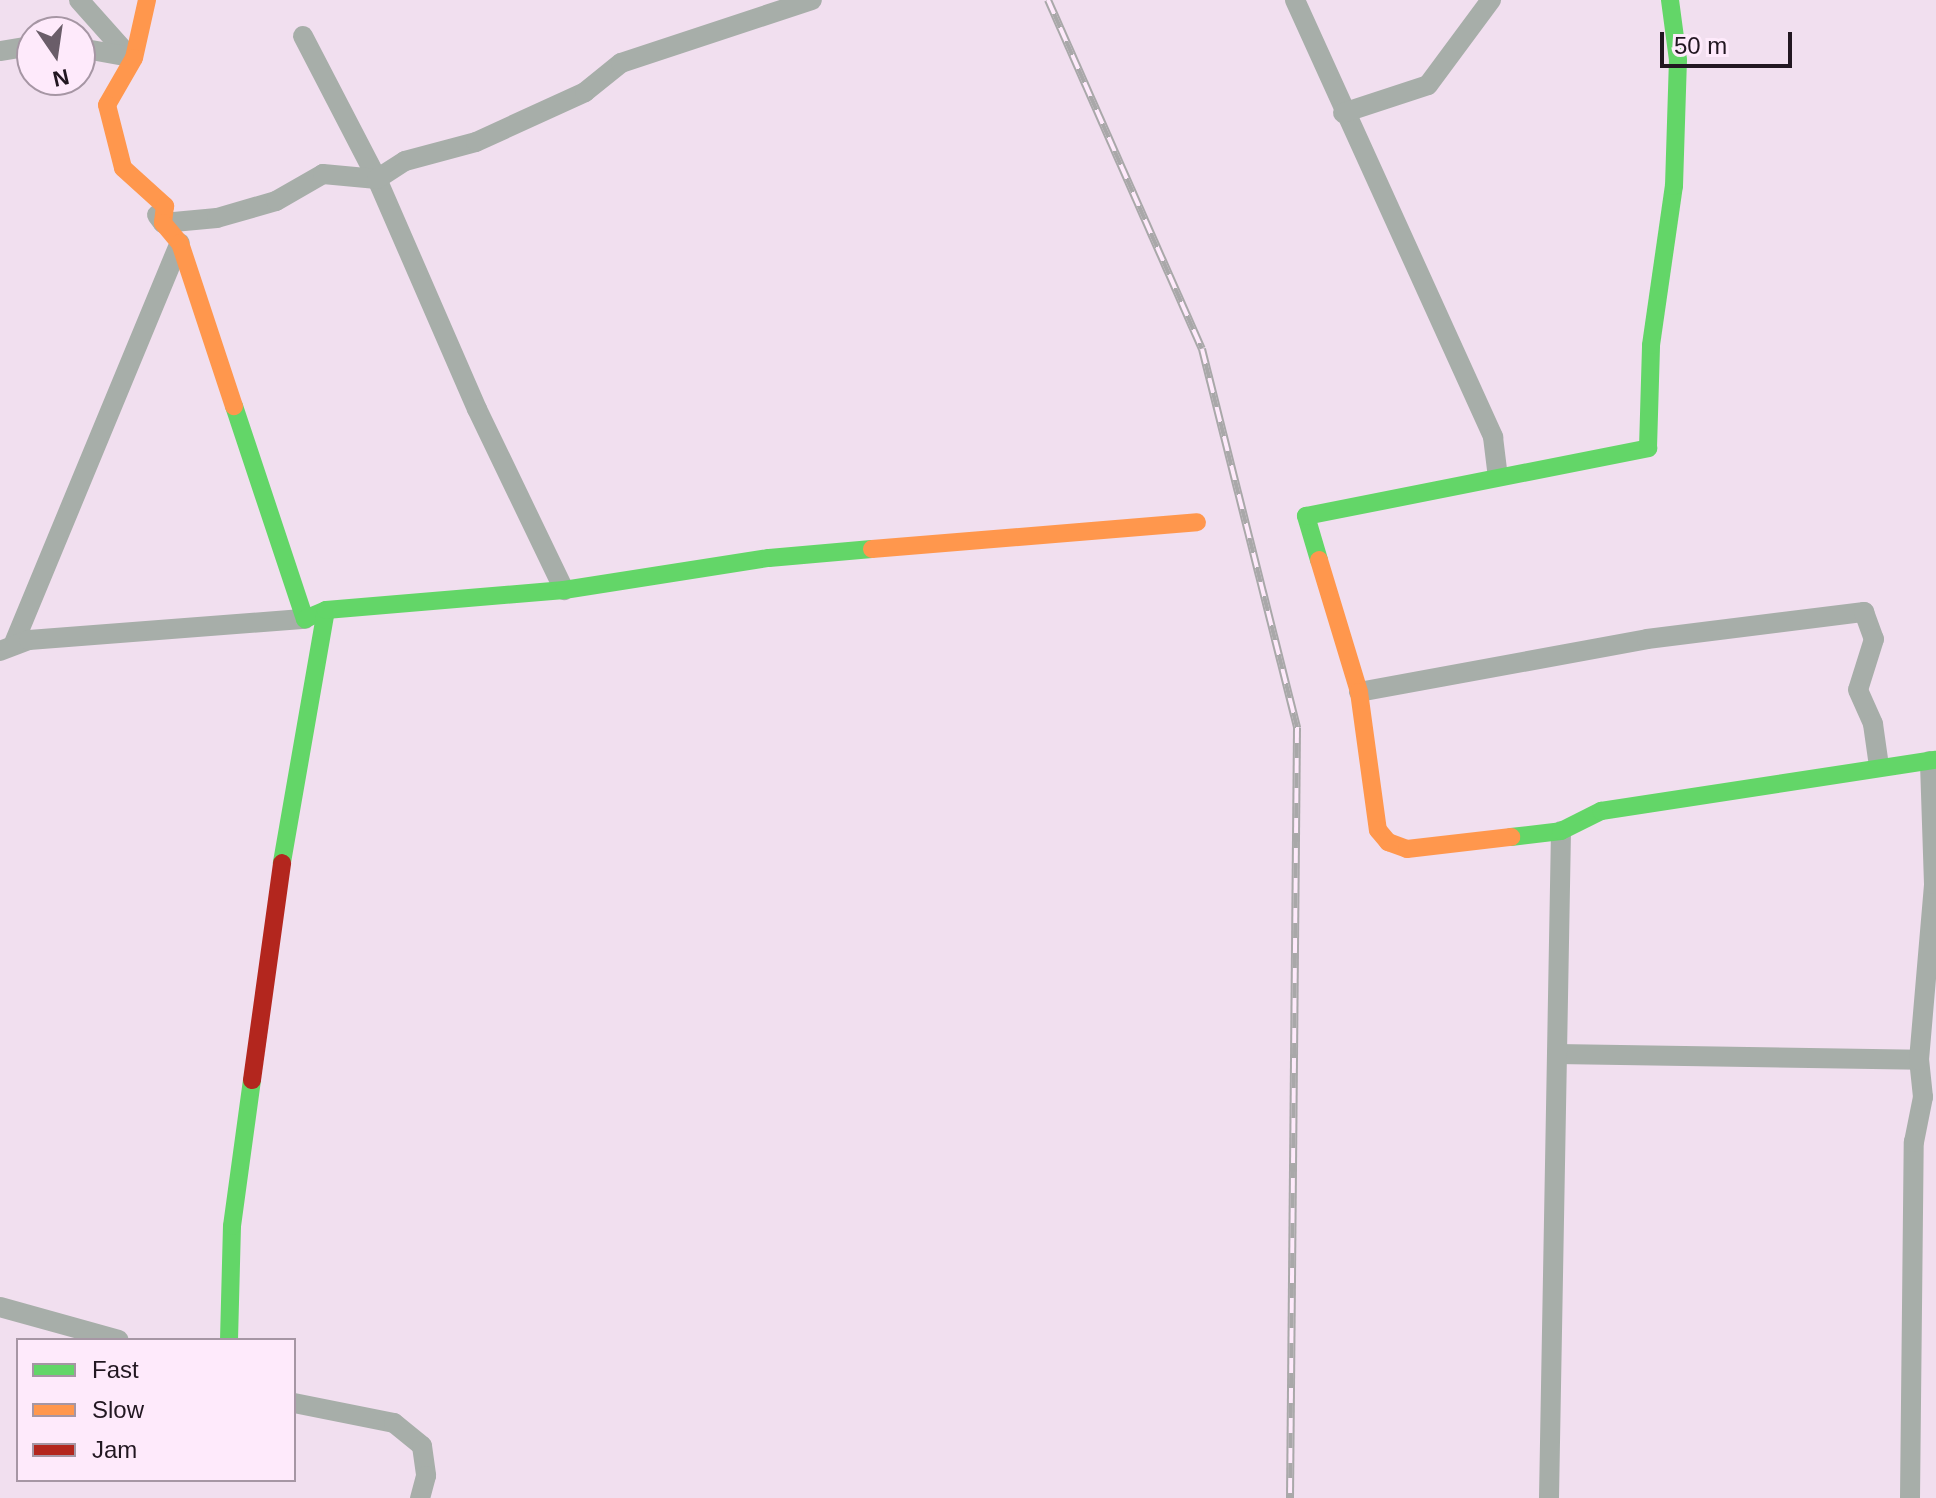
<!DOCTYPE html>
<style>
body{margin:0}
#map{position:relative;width:1936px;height:1498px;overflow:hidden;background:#f1dfef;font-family:Arial,sans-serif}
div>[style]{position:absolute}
.street>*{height:20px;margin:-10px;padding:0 10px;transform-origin:10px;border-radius:10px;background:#a7aea9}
.fast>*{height:18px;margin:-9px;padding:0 9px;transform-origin:9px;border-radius:9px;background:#63d668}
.slow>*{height:18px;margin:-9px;padding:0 9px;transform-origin:9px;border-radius:9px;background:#ff974d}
.jam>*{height:18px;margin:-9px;padding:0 9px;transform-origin:9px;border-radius:9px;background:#b3261e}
.rail>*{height:8px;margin-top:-4px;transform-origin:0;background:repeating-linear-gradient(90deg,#feeafb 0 15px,#a9a8a9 0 30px);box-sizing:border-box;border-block:2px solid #a9a8a9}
span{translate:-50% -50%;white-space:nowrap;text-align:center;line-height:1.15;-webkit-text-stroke:6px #feeafb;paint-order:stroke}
.legend{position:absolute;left:16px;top:1338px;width:280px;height:144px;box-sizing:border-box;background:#feeafb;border:2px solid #a696a4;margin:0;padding:10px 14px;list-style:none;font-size:24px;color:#221721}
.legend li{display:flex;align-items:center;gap:16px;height:40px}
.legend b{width:40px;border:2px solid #a696a4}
.north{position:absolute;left:16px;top:16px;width:80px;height:80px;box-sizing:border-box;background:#feeafb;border:2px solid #a696a4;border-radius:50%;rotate:167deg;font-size:22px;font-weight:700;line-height:32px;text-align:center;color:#221721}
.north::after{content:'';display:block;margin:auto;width:28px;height:36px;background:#6a5d69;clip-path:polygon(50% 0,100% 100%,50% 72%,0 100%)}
.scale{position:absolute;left:1660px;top:32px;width:132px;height:36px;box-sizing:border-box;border:4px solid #221721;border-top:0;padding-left:10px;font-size:24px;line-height:28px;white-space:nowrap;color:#221721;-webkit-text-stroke:6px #feeafb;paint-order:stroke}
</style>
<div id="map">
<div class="street">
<div style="left:79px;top:0;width:74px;rotate:48.3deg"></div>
<div style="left:1295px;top:0;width:480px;rotate:65.6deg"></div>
<div style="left:1493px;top:437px;width:38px;rotate:83deg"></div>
<div style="left:303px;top:36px;width:161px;rotate:62.6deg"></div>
<div style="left:377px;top:179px;width:251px;rotate:66.5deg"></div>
<div style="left:477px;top:409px;width:201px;rotate:64.3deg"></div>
<div style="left:80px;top:48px;width:52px;rotate:10deg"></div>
<div style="left:0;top:51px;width:32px;rotate:-9deg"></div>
<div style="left:1343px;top:113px;width:89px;rotate:-18.2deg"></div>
<div style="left:1428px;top:85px;width:106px;rotate:-53.5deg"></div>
<div style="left:157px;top:215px;width:10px;rotate:53deg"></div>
<div style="left:163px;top:223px;width:54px;rotate:-5.3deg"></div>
<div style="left:217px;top:218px;width:61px;rotate:-16.1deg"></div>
<div style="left:276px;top:201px;width:54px;rotate:-29.9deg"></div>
<div style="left:323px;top:174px;width:54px;rotate:5.3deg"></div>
<div style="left:377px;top:179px;width:33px;rotate:-33deg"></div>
<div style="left:405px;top:161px;width:73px;rotate:-15deg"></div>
<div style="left:476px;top:142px;width:120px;rotate:-24.6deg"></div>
<div style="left:585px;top:92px;width:46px;rotate:-38.9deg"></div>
<div style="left:621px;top:63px;width:201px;rotate:-18.3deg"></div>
<div style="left:14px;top:643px;width:433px;rotate:-67.5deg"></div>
<div style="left:0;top:651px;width:31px;rotate:-21deg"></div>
<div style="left:29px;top:640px;width:277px;rotate:-4.4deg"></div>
<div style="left:1359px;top:692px;width:293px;rotate:-10.4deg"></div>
<div style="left:1647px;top:639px;width:219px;rotate:-7.1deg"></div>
<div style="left:1864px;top:612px;width:29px;rotate:70deg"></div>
<div style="left:1874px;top:639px;width:53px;rotate:107.4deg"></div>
<div style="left:1858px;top:690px;width:37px;rotate:66deg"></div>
<div style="left:1873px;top:724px;width:42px;rotate:81.9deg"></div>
<div style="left:1557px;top:1054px;width:362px;rotate:0.9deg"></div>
<div style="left:0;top:1307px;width:123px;rotate:15.5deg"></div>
<div style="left:294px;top:1403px;width:102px;rotate:11.3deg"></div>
<div style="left:394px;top:1423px;width:36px;rotate:39deg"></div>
<div style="left:422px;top:1446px;width:30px;rotate:82deg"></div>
<div style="left:426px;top:1476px;width:23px;rotate:105deg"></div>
<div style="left:1549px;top:1498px;width:667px;rotate:-88.97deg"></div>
<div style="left:1910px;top:1498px;width:356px;rotate:-89.4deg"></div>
<div style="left:1914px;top:1142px;width:46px;rotate:-78.7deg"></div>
<div style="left:1923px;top:1097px;width:37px;rotate:-96deg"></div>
<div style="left:1919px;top:1060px;width:177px;rotate:-85.1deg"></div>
<div style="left:1934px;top:884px;width:123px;rotate:-91.9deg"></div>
</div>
<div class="fast">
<div style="left:234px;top:406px;width:225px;rotate:71.6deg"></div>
<div style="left:305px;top:619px;width:23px;rotate:-23deg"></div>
<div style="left:326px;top:610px;width:257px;rotate:99.9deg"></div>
<div style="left:1319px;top:560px;width:46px;rotate:-106.5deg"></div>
<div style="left:1306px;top:516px;width:349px;rotate:-11.2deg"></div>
<div style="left:1648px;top:448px;width:103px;rotate:-88.3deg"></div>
<div style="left:1651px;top:345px;width:161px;rotate:-81.8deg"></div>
<div style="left:1674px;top:186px;width:126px;rotate:-88.2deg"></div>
<div style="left:1678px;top:60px;width:61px;rotate:-97.6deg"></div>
<div style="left:326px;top:610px;width:239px;rotate:-4.8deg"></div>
<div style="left:564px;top:590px;width:207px;rotate:-8.9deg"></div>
<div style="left:769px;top:558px;width:103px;rotate:-5deg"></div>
<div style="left:1511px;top:837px;width:50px;rotate:-6.8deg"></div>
<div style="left:1561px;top:831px;width:45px;rotate:-26.6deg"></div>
<div style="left:1601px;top:811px;width:339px;rotate:-8.7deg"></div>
<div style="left:229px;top:1340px;width:114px;rotate:-88.5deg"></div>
<div style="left:232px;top:1226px;width:147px;rotate:-82.2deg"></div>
</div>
<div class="slow">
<div style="left:147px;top:0;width:59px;rotate:102.6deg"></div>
<div style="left:134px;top:58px;width:54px;rotate:119.9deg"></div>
<div style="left:107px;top:105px;width:65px;rotate:75.7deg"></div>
<div style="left:123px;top:168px;width:57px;rotate:42.1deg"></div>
<div style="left:165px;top:206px;width:17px;rotate:97deg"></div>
<div style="left:163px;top:223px;width:26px;rotate:50deg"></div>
<div style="left:180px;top:243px;width:172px;rotate:71.7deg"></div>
<div style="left:872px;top:549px;width:326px;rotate:-4.7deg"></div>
<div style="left:1319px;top:560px;width:138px;rotate:73.1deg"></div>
<div style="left:1359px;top:692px;width:139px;rotate:82.2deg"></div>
<div style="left:1378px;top:830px;width:16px;rotate:50deg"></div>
<div style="left:1388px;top:842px;width:20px;rotate:20deg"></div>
<div style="left:1407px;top:849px;width:105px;rotate:-6.6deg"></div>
</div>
<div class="jam">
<div style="left:252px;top:1080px;width:219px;rotate:-82.1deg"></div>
</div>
<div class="rail">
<div style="left:1048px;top:0;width:381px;rotate:66.2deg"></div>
<div style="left:1202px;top:349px;width:391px;rotate:75.9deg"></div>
<div style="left:1297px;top:728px;width:770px;rotate:90.52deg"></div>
</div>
<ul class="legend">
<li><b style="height:10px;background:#63d668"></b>Fast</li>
<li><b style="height:10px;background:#ff974d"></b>Slow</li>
<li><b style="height:10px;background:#b3261e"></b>Jam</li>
</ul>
<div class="north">N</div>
<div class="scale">50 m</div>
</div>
